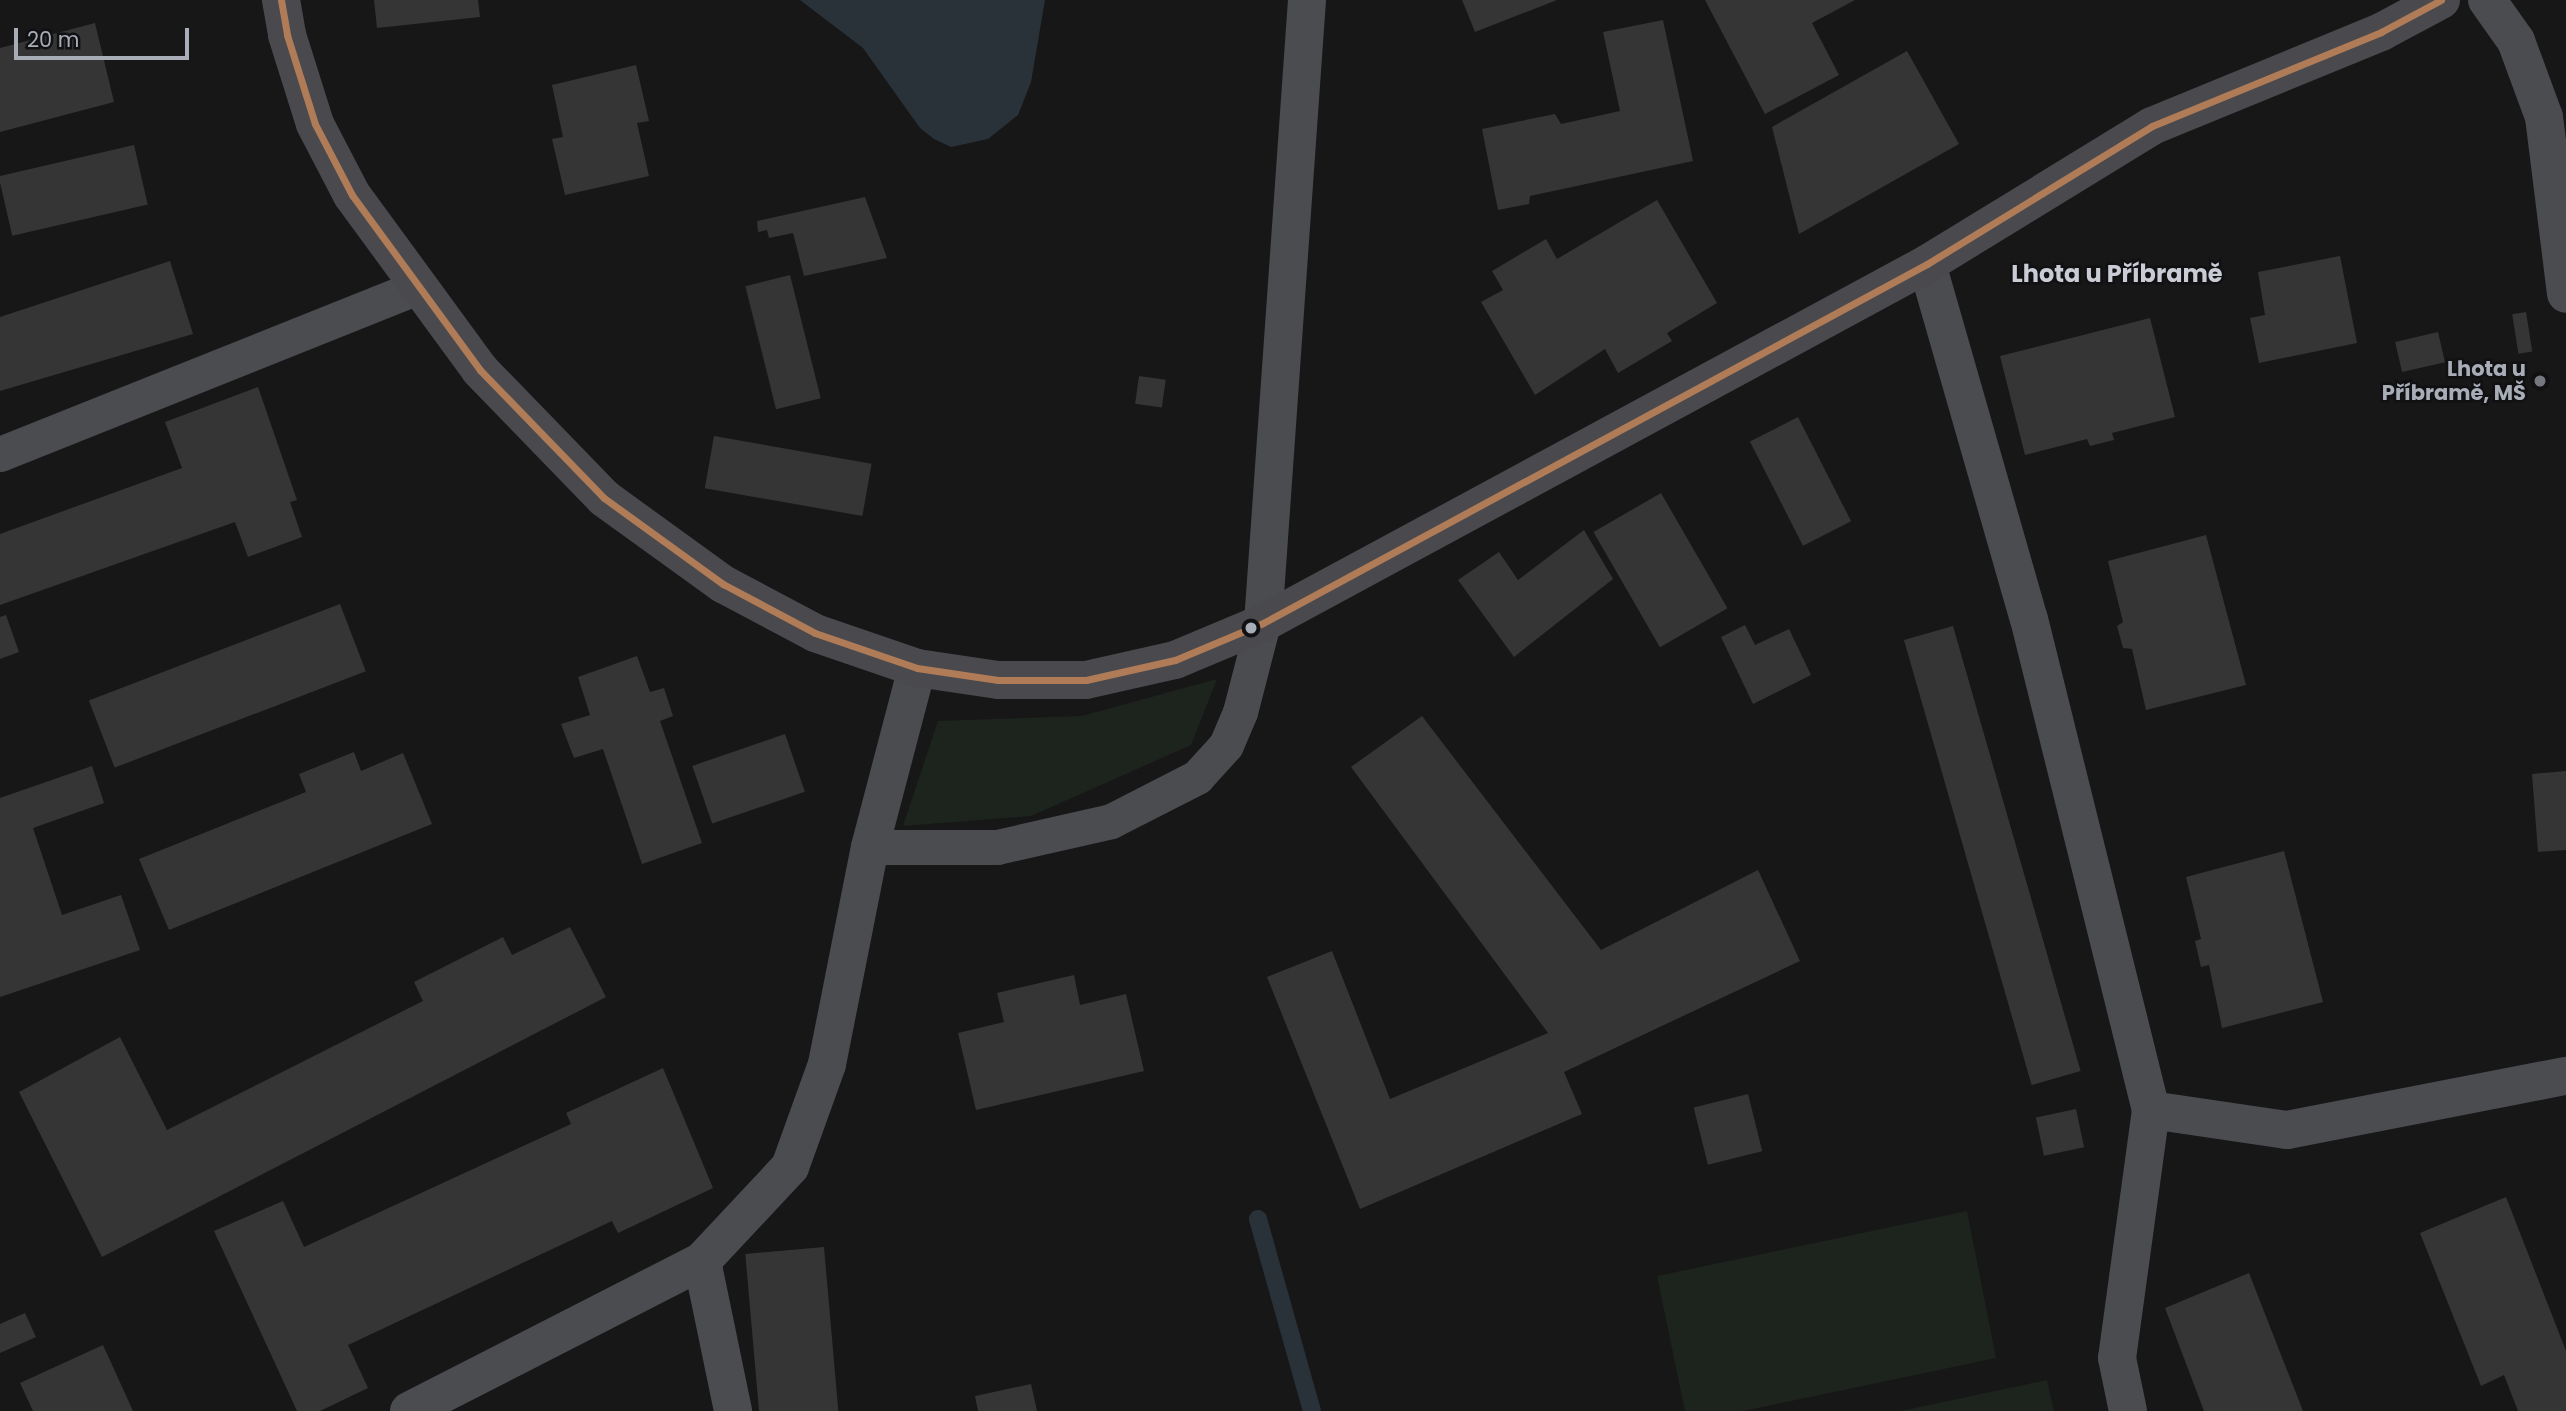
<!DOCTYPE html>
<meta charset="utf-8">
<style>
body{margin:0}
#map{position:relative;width:2566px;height:1411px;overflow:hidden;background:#171717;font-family:Poppins,sans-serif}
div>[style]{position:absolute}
.green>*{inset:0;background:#1d241e}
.water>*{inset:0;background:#2a3239}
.stream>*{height:18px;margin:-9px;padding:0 9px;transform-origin:9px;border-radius:9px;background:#2a3239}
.building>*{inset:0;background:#353536;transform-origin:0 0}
.lane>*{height:35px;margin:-17.5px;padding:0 17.5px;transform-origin:17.5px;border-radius:17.5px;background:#4b4c50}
.street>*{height:38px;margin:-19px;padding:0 19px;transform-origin:19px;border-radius:19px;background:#4b4c50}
.secondary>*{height:38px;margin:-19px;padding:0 19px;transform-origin:19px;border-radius:19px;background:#4a4a4e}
.bus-1>*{height:7px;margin:-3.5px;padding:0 3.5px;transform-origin:3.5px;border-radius:3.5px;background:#b07c57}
.dots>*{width:19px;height:19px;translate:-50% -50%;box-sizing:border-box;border:4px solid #111113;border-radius:50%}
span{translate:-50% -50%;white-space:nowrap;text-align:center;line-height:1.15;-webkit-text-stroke:5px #111113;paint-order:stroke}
.poi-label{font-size:21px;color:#a8adb8;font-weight:700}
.right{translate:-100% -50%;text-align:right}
.quarter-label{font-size:24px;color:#c9ccd4;font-weight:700}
.scale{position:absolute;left:14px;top:28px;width:175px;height:32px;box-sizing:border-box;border:4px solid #a8adb8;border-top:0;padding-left:9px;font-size:21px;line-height:24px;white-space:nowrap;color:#a8adb8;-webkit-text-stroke:5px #111113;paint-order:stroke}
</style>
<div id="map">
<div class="green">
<div style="clip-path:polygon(1217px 679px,1191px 745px,1031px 816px,903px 826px,938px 721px,1082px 716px)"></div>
<div style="clip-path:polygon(1967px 1211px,1996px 1358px,1743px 1411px,1685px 1411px,1657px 1276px)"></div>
<div style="clip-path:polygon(2047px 1380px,2054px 1411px,1901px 1411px)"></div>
</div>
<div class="water">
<div style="clip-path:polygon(800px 0,1045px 0,1031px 82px,1018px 115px,988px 139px,951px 147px,934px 139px,920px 128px,863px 48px)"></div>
</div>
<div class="stream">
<div style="left:1258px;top:1219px;width:199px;rotate:74.3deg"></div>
</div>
<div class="building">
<div style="clip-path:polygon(374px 0,478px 0,480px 17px,377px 28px)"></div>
<div style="clip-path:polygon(1462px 0,1557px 0,1475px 32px)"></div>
<div style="clip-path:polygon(1705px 0,1855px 0,1812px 23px,1839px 75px,1765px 114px)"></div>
<div style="clip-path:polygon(1663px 20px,1693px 161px,1530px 196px,1529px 204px,1498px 210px,1482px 129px,1555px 114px,1561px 124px,1620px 111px,1603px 32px)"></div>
<div style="clip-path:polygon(95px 23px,114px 102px,0 132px,0 48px)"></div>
<div style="clip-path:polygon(1907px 51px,1959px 144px,1799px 234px,1772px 127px)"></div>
<div style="clip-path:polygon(636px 65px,649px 121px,637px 123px,649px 176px,565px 195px,552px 139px,563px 137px,552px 85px)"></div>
<div style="left:134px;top:145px;width:61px;height:139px;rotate:77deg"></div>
<div style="clip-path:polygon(865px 197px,887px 258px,804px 276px,793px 233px,769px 238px,767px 230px,758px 232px,757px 221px)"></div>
<div style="clip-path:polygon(1657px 200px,1717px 303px,1667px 333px,1672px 341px,1618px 373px,1605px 349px,1535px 395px,1481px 302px,1503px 290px,1492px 271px,1546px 239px,1557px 259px)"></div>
<div style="clip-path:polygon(2340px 256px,2357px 343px,2259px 363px,2250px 318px,2265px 315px,2258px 272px)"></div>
<div style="clip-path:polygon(170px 261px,193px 334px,0 391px,0 317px)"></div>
<div style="left:790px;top:275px;width:127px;height:46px;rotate:76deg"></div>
<div style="left:2526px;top:312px;width:40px;height:14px;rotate:81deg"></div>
<div style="clip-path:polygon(2150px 318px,2175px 417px,2112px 433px,2114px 440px,2090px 446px,2087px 439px,2025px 455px,2000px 356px)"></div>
<div style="left:2438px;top:332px;width:31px;height:44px;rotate:77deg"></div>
<div style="left:1139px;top:376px;width:27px;height:28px;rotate:8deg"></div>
<div style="clip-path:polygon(258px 387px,297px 500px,290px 502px,302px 537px,248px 557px,235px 522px,0 605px,0 534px,182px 468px,165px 422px)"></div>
<div style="left:1798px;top:417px;width:117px;height:54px;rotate:63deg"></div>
<div style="left:714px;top:436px;width:160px;height:53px;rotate:10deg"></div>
<div style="left:1661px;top:493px;width:133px;height:78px;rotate:60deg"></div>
<div style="clip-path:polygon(1584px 530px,1613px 579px,1514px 657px,1458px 580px,1499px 552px,1518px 580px)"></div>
<div style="clip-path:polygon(2206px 535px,2246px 685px,2146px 710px,2132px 649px,2123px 648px,2117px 626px,2123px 622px,2108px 561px)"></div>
<div style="left:340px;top:604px;width:72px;height:269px;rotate:69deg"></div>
<div style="clip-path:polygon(6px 615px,19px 652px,0 659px,0 617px)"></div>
<div style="clip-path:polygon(1745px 625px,1755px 645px,1789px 629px,1811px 675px,1753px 704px,1721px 637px)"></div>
<div style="left:1953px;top:626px;width:463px;height:51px;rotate:74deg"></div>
<div style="clip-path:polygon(637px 656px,650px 692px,664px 688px,673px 716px,660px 721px,702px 843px,642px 864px,603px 749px,574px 758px,561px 724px,590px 715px,578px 677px)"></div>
<div style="clip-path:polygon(1422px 716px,1601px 950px,1758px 870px,1800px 961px,1564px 1072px,1582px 1114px,1360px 1209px,1267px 977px,1332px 951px,1390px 1099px,1548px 1033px,1351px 767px)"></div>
<div style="left:785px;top:734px;width:61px;height:98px;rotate:71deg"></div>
<div style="clip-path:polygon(354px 752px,361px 771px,403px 753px,432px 824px,169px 930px,139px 859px,306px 792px,299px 774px)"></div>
<div style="clip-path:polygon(92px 766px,104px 803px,33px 828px,62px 915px,121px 895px,140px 950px,0 997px,0 798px)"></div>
<div style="clip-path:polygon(2566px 771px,2566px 850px,2538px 852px,2532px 774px)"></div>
<div style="clip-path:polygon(2284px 851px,2323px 1002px,2222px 1028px,2209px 965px,2201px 967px,2195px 941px,2201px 939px,2186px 877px)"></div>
<div style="clip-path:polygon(570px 927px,606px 997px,102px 1257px,19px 1092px,120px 1037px,167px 1130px,423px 1001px,414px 982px,503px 937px,512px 955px)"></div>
<div style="clip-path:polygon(1074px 975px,1080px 1005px,1126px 994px,1144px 1071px,976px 1110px,958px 1033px,1004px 1022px,997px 993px)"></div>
<div style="clip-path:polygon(663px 1068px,713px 1188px,618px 1233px,612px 1221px,348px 1345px,368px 1388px,320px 1411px,297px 1411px,214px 1231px,283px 1201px,304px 1247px,571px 1124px,566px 1113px)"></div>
<div style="left:1748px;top:1094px;width:59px;height:56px;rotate:76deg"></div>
<div style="left:2076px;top:1109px;width:39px;height:41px;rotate:78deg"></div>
<div style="clip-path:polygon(2506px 1197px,2566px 1351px,2566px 1411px,2518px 1411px,2504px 1375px,2481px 1386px,2420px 1233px)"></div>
<div style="left:824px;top:1247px;width:165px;height:79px;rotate:85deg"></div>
<div style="clip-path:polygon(2249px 1273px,2303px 1411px,2204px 1411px,2165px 1308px)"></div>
<div style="clip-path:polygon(25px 1313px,36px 1337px,0 1353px,0 1324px)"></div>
<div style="clip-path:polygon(103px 1345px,133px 1411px,33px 1411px,20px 1383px)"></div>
<div style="clip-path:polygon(1031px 1384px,1037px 1411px,978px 1411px,975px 1396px)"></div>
</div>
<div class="lane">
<div style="left:0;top:454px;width:449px;rotate:-21.8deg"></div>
<div style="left:870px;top:847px;width:127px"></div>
<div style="left:997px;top:847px;width:117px;rotate:-12.8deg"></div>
<div style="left:1111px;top:821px;width:97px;rotate:-27.1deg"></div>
<div style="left:1197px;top:777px;width:43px;rotate:-47.8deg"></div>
<div style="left:1226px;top:745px;width:36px;rotate:-67deg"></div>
<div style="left:1240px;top:712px;width:92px;rotate:-75.5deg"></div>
</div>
<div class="street">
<div style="left:2487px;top:0;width:50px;rotate:54.7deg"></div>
<div style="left:2516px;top:41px;width:81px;rotate:69.8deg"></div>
<div style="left:2544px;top:117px;width:178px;rotate:82.9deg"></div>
<div style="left:1927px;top:264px;width:369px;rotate:74deg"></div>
<div style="left:2029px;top:619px;width:506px;rotate:76.05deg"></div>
<div style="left:2151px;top:1110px;width:250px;rotate:97.8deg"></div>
<div style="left:2117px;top:1358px;width:54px;rotate:78.3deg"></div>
<div style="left:1263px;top:623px;width:625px;rotate:-85.96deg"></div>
<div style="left:2151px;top:1110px;width:137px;rotate:8.4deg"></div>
<div style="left:2287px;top:1130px;width:284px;rotate:-11deg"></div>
<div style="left:702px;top:1261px;width:153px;rotate:78.3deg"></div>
<div style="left:409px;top:1411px;width:329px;rotate:-27.1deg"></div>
<div style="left:702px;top:1261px;width:129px;rotate:-46.9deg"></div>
<div style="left:790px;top:1167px;width:109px;rotate:-70.2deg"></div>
<div style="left:827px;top:1064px;width:221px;rotate:-78.8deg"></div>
<div style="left:870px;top:847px;width:185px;rotate:-75.3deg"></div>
</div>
<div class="secondary">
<div style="left:281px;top:0;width:36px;rotate:80deg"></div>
<div style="left:287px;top:35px;width:93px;rotate:72.5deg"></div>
<div style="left:315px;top:124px;width:80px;rotate:62.5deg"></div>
<div style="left:352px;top:195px;width:217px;rotate:53.8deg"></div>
<div style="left:480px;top:370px;width:178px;rotate:45.9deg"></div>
<div style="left:604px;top:498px;width:147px;rotate:35.9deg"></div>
<div style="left:723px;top:584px;width:104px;rotate:28deg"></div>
<div style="left:815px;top:633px;width:108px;rotate:18.9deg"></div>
<div style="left:917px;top:668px;width:82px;rotate:8.4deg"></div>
<div style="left:998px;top:680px;width:88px"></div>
<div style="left:1086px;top:680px;width:91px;rotate:-12.7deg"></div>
<div style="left:1175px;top:660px;width:95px;rotate:-22.8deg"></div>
<div style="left:1263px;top:623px;width:755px;rotate:-28.4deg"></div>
<div style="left:1927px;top:264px;width:264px;rotate:-31.5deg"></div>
<div style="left:2152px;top:126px;width:248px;rotate:-22.3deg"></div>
<div style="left:2381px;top:32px;width:68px;rotate:-28.1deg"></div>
</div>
<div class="bus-1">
<div style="left:281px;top:0;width:36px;rotate:80deg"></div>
<div style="left:287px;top:35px;width:93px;rotate:72.5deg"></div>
<div style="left:315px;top:124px;width:80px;rotate:62.5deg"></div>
<div style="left:352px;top:195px;width:217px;rotate:53.8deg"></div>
<div style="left:480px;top:370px;width:178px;rotate:45.9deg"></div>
<div style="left:604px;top:498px;width:147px;rotate:35.9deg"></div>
<div style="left:723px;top:584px;width:104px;rotate:28deg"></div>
<div style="left:815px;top:633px;width:108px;rotate:18.9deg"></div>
<div style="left:917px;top:668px;width:82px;rotate:8.4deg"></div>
<div style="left:998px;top:680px;width:88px"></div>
<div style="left:1086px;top:680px;width:91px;rotate:-12.7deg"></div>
<div style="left:1175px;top:660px;width:95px;rotate:-22.8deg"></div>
<div style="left:1263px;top:623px;width:755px;rotate:-28.4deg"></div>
<div style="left:1927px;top:264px;width:264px;rotate:-31.5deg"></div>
<div style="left:2152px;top:126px;width:248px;rotate:-22.3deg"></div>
<div style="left:2381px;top:32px;width:68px;rotate:-28.1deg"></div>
</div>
<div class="dots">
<div style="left:2540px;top:381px;background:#757880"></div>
<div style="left:1251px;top:628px;background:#a8adb8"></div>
</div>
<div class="poi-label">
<span class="right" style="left:2526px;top:381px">Lhota u<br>Příbramě, MŠ</span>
</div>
<div class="quarter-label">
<span style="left:2117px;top:274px">Lhota u Příbramě</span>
</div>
<div class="scale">20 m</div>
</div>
